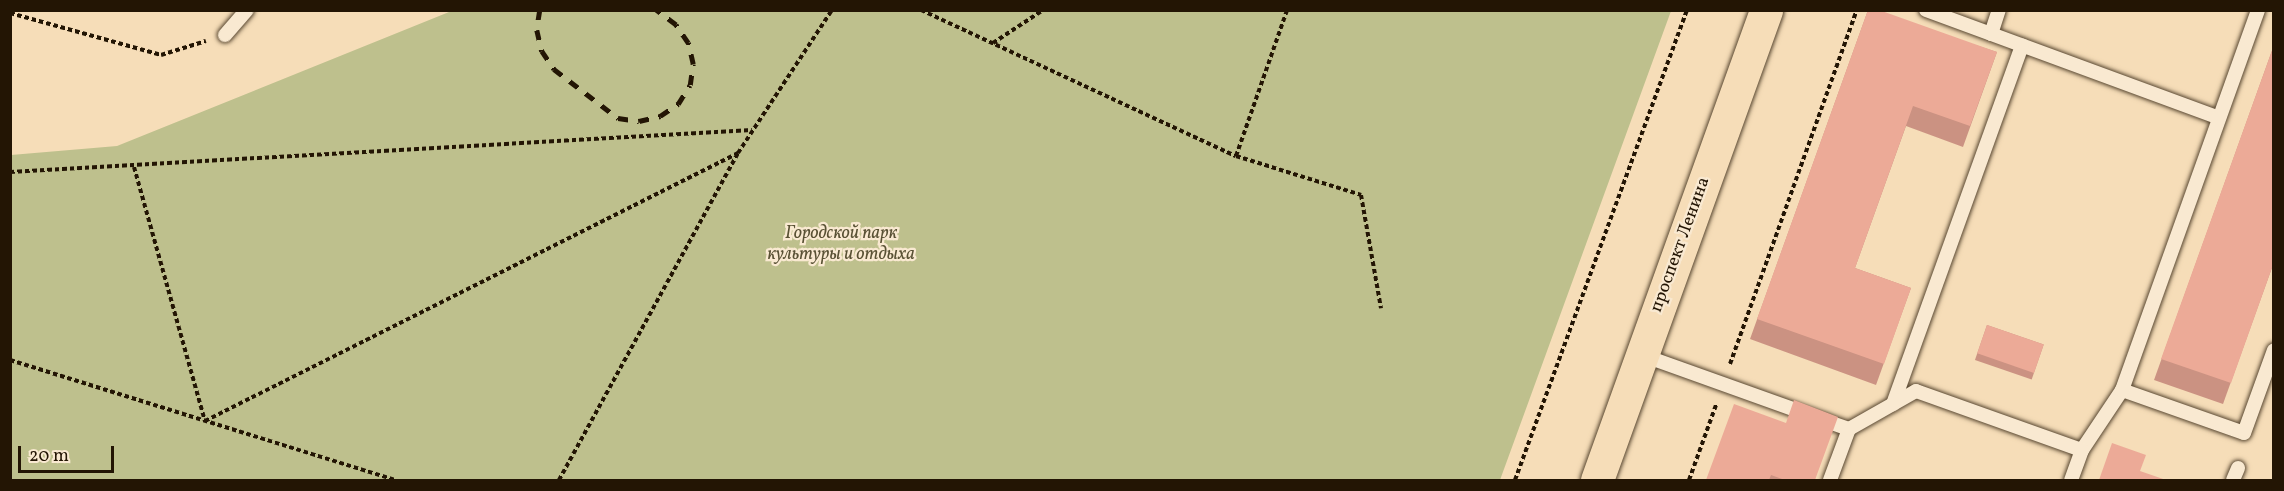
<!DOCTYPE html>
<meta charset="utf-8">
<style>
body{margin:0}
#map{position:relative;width:2284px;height:491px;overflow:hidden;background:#f6ddb8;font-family:Vollkorn,serif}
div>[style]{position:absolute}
.green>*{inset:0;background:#bec08d}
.path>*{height:4px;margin-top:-2px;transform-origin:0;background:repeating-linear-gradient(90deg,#231504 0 4.5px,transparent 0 7.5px)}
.roads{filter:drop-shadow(0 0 2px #584731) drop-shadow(0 0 2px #584731)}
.service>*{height:14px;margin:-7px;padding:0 7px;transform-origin:7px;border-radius:7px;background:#f9e9d1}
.primary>*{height:33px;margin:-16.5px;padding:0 16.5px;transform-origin:16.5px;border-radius:16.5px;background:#f6ddb8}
.rail>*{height:4.5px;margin-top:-2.25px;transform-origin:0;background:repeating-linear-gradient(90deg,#231504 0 10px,transparent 0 20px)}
.wall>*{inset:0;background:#cb9282;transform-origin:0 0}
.building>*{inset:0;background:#ecaa97;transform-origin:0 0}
span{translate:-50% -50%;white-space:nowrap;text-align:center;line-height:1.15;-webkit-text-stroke:4.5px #f9e9d1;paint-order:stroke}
.park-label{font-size:18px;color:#595134;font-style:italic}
.street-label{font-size:18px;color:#231504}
.frame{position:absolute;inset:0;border:12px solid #231504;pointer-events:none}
.scale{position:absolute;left:18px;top:446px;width:96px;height:27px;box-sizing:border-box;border:3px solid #231504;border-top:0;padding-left:8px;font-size:18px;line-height:21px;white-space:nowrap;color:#231504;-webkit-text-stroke:4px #f9e9d1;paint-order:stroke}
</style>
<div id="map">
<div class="green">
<div style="clip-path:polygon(454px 10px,1671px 10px,1671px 11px,1500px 480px,11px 480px,11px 155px,117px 146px)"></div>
</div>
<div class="path">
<div style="left:921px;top:10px;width:347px;rotate:24.9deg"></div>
<div style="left:1236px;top:156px;width:131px;rotate:17.3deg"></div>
<div style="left:1361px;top:195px;width:115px;rotate:80deg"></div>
<div style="left:10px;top:13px;width:157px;rotate:15.5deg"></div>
<div style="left:161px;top:55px;width:47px;rotate:-17.3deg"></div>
<div style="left:993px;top:43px;width:60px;rotate:-33.4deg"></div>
<div style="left:1236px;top:156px;width:155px;rotate:-70.7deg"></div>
<div style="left:134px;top:167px;width:264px;rotate:74.4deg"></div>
<div style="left:205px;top:421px;width:597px;rotate:-26.69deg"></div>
<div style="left:10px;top:172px;width:743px;rotate:-3.24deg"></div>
<div style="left:10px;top:360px;width:404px;rotate:17.3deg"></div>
<div style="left:1730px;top:364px;width:376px;rotate:-70.3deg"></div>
<div style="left:559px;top:480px;width:373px;rotate:-61.3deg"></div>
<div style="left:738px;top:153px;width:171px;rotate:-56.7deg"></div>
<div style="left:1515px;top:480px;width:500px;rotate:-69.9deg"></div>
<div style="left:1689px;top:480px;width:80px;rotate:-70.2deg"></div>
</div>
<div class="roads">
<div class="service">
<div style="left:1926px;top:10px;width:312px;rotate:20.2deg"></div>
<div style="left:1991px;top:34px;width:25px;rotate:-72deg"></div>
<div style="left:225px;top:35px;width:33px;rotate:-49deg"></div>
<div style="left:1642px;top:355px;width:220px;rotate:19.7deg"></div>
<div style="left:2122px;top:390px;width:129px;rotate:19.4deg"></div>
<div style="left:2244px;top:433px;width:88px;rotate:-70.1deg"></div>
<div style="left:1893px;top:404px;width:381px;rotate:-70.2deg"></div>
<div style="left:2082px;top:450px;width:72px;rotate:-56.3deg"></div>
<div style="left:2122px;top:390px;width:404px;rotate:-70.3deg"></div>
<div style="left:1830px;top:480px;width:54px;rotate:-69.6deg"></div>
<div style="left:1849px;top:429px;width:77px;rotate:-29.6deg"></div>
<div style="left:1916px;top:391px;width:176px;rotate:19.6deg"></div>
<div style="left:2082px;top:450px;width:32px;rotate:110deg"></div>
<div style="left:2233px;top:480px;width:13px;rotate:-67deg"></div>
</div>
<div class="primary">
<div style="left:1597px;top:480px;width:499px;rotate:-70.2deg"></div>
</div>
</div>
<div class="rail">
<div style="left:540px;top:10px;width:20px;rotate:99deg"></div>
<div style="left:537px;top:30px;width:22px;rotate:77deg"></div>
<div style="left:542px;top:51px;width:22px;rotate:56deg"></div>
<div style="left:554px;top:69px;width:81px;rotate:37.4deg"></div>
<div style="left:618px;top:118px;width:21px;rotate:8deg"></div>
<div style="left:639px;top:121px;width:22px;rotate:-13deg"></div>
<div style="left:660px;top:116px;width:22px;rotate:-34deg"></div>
<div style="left:678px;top:104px;width:22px;rotate:-58deg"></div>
<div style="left:690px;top:85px;width:21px;rotate:-82deg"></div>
<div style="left:693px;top:64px;width:22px;rotate:-103deg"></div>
<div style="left:688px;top:43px;width:22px;rotate:-124deg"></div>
<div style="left:676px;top:25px;width:25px;rotate:-143deg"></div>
</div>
<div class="wall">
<div style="clip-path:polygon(1868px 10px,1997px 52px,1963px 147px,1906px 126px,1855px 268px,1911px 288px,1876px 385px,1750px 339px)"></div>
<div style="clip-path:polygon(2274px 45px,2274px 262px,2223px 404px,2154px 380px)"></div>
<div style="left:1987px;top:325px;width:60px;height:37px;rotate:19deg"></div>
<div style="clip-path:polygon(1786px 423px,1815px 480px,1706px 480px)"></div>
</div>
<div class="building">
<div style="clip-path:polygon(1868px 10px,1879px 10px,1997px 52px,1970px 126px,1913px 106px,1855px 268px,1911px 288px,1884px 364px,1757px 319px)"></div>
<div style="clip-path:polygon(2274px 45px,2274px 262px,2231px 383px,2161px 359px)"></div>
<div style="left:1987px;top:325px;width:60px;height:30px;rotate:19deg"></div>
<div style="clip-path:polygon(1794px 400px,1838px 417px,1815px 480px,1782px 480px,1782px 479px,1771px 475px,1769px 480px,1706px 480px,1734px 404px,1786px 423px)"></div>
<div style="clip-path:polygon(2112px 443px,2146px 455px,2140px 471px,2166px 480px,2099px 480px)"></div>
</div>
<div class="park-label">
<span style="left:841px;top:245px">Городской парк<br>культуры и отдыха</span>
</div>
<div class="street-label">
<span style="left:1681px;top:245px;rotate:-70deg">проспект Ленина</span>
</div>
<div class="frame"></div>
<div class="scale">20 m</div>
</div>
